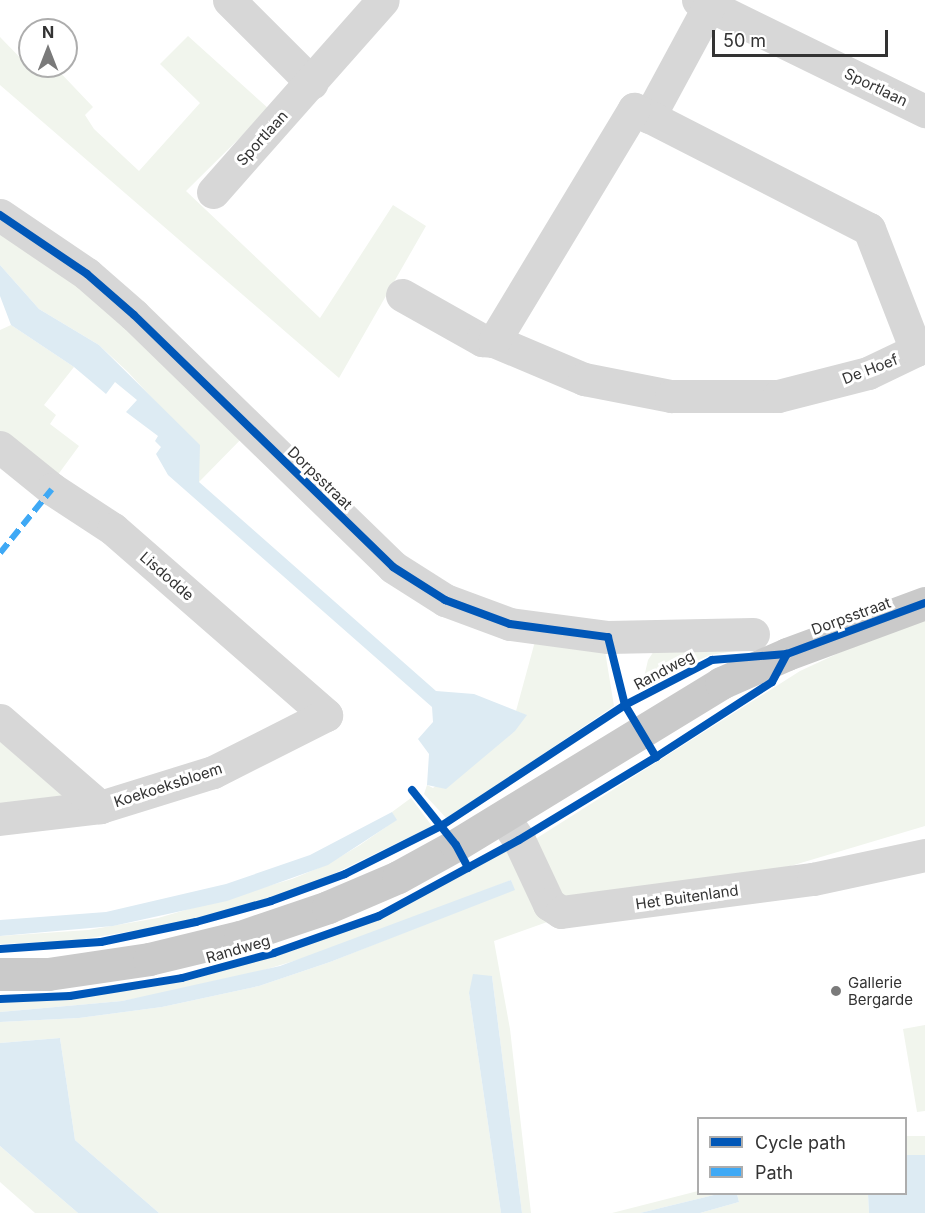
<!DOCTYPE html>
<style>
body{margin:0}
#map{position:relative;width:925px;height:1213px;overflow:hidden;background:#fff;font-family:Inter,sans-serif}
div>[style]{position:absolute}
.green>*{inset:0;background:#f1f5ed;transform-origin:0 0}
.water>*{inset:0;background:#ddebf3}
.minor>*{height:33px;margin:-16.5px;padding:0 16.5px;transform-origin:16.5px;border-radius:16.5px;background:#d7d7d7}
.major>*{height:33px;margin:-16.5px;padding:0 16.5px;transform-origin:16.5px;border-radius:16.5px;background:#cacaca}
.quiet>*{height:6px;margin-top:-3px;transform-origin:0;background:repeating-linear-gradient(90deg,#3fa9f5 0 12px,transparent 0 18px)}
.cycleway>*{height:8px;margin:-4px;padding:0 4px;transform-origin:4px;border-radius:4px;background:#0057b8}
.dots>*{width:16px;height:16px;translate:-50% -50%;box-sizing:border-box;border:3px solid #fff;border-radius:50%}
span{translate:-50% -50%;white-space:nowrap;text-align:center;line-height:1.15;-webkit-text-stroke:6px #fff;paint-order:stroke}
.street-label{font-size:15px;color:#333}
.poi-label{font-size:15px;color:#333}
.left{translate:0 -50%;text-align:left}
.legend{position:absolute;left:697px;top:1117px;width:210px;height:78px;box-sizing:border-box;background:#fff;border:2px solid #adadad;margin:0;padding:8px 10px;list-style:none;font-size:18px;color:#333}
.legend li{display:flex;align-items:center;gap:12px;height:30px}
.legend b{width:30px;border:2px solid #adadad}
.north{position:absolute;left:18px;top:18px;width:60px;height:60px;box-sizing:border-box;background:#fff;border:2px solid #adadad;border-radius:50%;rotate:0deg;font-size:16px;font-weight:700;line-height:24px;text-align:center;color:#333}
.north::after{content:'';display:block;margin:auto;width:21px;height:27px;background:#7a7a7a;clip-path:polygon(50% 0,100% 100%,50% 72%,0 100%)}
.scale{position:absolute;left:712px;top:30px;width:176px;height:27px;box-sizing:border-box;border:3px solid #333;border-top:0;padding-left:8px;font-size:18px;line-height:21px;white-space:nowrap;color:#333;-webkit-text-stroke:4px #fff;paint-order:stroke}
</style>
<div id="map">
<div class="green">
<div style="clip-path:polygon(188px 36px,269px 109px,186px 191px,320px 318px,393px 205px,426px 226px,339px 378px,0 85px,0 37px,34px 72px,40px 66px,54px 66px,93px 107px,85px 115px,94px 129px,139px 171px,200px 103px,160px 64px)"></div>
<div style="clip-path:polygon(0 224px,40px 252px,248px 432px,199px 482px,166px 413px,128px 372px,99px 345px,39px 309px,0 265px)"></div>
<div style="clip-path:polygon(11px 325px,74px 367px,44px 405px,56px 415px,50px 424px,79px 446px,57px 476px,0 432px,0 330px)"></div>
<div style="clip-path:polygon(925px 613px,925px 826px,706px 891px,558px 898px,526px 845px,800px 671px)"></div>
<div style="clip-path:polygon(537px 634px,604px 645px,614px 706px,447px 819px,424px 794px,427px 785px,433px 788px,526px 715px,516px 711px)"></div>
<div style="clip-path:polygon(768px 646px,710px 655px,642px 686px,648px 660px,656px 648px)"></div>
<div style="clip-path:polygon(0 741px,66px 799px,0 805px)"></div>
<div style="clip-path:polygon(411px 798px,432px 826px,319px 881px,222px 913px,151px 928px,72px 941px,0 944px,0 936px,88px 930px,158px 918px,292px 879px,328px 864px,360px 845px,396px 820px,392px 812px)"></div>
<div style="clip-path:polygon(508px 848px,550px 921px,494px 941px,510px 1029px,531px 1213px,522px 1213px,492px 976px,469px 993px,501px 1213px,159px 1213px,75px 1140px,60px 1038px,0 1043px,0 1022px,79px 1018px,162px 1007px,259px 986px,330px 962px,514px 889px,511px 880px,327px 951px,231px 980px,122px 1001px,0 1012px,0 1003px,141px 989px,197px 978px,292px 951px,427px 894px)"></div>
<div style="clip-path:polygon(925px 1025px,925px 1111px,917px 1112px,903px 1029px)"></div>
<div style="left:925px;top:1136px;width:19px;height:19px;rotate:90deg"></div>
<div style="clip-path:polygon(0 1146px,78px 1213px,35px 1213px,0 1182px)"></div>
<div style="clip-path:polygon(698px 1191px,718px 1194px,640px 1213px,612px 1213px)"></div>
<div style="clip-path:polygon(737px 1194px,868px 1194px,869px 1213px,700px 1213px,739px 1202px)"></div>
</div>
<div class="water">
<div style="clip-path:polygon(0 265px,39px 309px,99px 345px,200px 445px,199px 482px,436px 691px,474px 694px,527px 715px,515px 731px,446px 789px,427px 785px,429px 754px,418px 739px,433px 722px,432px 707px,168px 475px,156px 454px,161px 447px,155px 441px,158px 436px,126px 412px,137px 400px,115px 382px,106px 394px,74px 367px,11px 325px,0 296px)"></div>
<div style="clip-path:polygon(392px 812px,397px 820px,328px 865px,227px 901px,113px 926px,0 936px,0 920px,106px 912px,226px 884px,310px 855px)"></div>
<div style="clip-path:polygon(511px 880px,515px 890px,330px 962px,259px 986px,162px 1007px,79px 1018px,0 1022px,0 1012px,122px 1001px,280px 966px)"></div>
<div style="clip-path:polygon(473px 974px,492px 976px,522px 1213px,501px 1213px,469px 993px)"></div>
<div style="clip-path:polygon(60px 1038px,75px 1140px,159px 1213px,78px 1213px,0 1146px,0 1043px)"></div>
<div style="clip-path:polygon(906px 1155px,925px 1155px,925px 1213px,869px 1213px,868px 1194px,906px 1194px)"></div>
<div style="clip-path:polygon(718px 1194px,737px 1194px,739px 1202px,700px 1213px,640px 1213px)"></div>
</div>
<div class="minor">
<div style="left:229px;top:0;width:117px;rotate:45deg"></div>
<div style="left:698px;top:0;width:253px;rotate:26.1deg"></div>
<div style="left:649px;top:117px;width:126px;rotate:-61.6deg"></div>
<div style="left:213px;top:192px;width:256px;rotate:-48.5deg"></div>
<div style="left:0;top:215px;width:105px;rotate:34.1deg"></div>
<div style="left:87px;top:274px;width:62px;rotate:41.1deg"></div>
<div style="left:134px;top:315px;width:361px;rotate:44.2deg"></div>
<div style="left:393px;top:567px;width:62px;rotate:32.4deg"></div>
<div style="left:445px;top:600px;width:69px;rotate:20.3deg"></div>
<div style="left:510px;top:624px;width:99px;rotate:7.6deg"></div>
<div style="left:608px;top:637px;width:145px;rotate:-1.2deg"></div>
<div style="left:402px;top:295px;width:92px;rotate:29.4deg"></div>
<div style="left:482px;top:340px;width:12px;rotate:5deg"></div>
<div style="left:494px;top:341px;width:98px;rotate:22.9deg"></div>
<div style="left:584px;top:379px;width:89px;rotate:11.1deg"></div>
<div style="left:671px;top:396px;width:107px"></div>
<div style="left:778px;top:396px;width:93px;rotate:-14.3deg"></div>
<div style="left:868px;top:373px;width:53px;rotate:-25.6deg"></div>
<div style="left:916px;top:350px;width:130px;rotate:-111.2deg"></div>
<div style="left:869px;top:229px;width:264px;rotate:-152.9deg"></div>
<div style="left:634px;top:109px;width:271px;rotate:121.1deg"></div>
<div style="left:0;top:447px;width:67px;rotate:38.9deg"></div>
<div style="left:52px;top:489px;width:73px;rotate:33.3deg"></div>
<div style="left:113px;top:529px;width:283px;rotate:41.1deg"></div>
<div style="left:326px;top:715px;width:127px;rotate:153.2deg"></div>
<div style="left:213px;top:772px;width:118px;rotate:162.8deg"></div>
<div style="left:100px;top:807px;width:101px;rotate:173.2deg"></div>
<div style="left:0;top:720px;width:133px;rotate:41deg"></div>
<div style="left:503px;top:817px;width:28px;rotate:55deg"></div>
<div style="left:519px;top:840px;width:71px;rotate:64.9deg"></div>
<div style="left:549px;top:904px;width:14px;rotate:34deg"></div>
<div style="left:561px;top:912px;width:254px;rotate:-7.5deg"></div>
<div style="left:813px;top:879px;width:115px;rotate:-12.1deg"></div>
</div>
<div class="major">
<div style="left:0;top:974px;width:48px"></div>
<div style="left:48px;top:974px;width:102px;rotate:-8.4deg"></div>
<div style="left:149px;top:959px;width:94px;rotate:-13.6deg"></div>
<div style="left:240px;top:937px;width:93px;rotate:-18.8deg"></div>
<div style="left:328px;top:907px;width:76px;rotate:-23.2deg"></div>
<div style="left:398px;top:877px;width:66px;rotate:-28.9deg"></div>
<div style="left:456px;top:845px;width:311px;rotate:-31.4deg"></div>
<div style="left:721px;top:683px;width:72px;rotate:-23.7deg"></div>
<div style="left:787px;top:654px;width:147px;rotate:-20.3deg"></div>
</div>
<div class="quiet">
<div style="left:0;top:553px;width:82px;rotate:-50.9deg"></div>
</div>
<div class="cycleway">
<div style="left:0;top:215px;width:105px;rotate:34.1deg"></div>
<div style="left:87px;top:274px;width:62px;rotate:41.1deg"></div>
<div style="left:134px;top:315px;width:361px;rotate:44.2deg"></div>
<div style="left:393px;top:567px;width:62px;rotate:32.4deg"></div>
<div style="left:445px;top:600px;width:69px;rotate:20.3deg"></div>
<div style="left:510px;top:624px;width:99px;rotate:7.6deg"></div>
<div style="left:608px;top:637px;width:70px;rotate:76deg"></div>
<div style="left:625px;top:705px;width:61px;rotate:59.2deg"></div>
<div style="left:412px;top:790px;width:70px;rotate:51.3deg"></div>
<div style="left:456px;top:845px;width:26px;rotate:62deg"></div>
<div style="left:0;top:949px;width:101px;rotate:-4deg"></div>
<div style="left:101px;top:942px;width:97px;rotate:-11.9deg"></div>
<div style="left:196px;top:922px;width:78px;rotate:-15.6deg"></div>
<div style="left:271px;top:901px;width:79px;rotate:-20deg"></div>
<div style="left:345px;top:874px;width:107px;rotate:-26.6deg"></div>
<div style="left:441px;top:826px;width:220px;rotate:-33.3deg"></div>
<div style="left:625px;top:705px;width:98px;rotate:-27.3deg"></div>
<div style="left:712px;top:660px;width:75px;rotate:-4.6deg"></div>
<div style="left:787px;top:654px;width:147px;rotate:-20.3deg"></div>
<div style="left:0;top:999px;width:70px;rotate:-2.5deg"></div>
<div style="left:70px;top:996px;width:113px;rotate:-9.1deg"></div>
<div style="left:182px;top:978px;width:95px;rotate:-15.2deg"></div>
<div style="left:274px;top:953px;width:111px;rotate:-19.4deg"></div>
<div style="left:379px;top:916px;width:159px;rotate:-28.5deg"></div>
<div style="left:519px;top:840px;width:160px;rotate:-31.2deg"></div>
<div style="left:656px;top:757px;width:138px;rotate:-32.9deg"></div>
<div style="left:772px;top:682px;width:32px;rotate:-62deg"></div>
</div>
<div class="dots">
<div style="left:836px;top:991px;background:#7a7a7a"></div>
</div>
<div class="street-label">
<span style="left:876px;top:87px;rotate:26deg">Sportlaan</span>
<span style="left:262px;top:138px;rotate:-48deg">Sportlaan</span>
<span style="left:870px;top:369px;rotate:-21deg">De Hoef</span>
<span style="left:320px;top:478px;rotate:44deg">Dorpsstraat</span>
<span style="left:167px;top:576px;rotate:41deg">Lisdodde</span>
<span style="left:851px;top:616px;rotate:-20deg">Dorpsstraat</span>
<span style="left:664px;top:670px;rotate:-28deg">Randweg</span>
<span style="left:168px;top:785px;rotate:-18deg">Koekoeksbloem</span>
<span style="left:687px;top:897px;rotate:-8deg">Het Buitenland</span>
<span style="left:238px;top:949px;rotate:-16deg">Randweg</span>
</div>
<div class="poi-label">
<span class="left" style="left:848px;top:991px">Gallerie<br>Bergarde</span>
</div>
<ul class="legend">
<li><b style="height:8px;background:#0057b8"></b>Cycle path</li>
<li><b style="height:8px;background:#3fa9f5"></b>Path</li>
</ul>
<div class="north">N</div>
<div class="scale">50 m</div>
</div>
